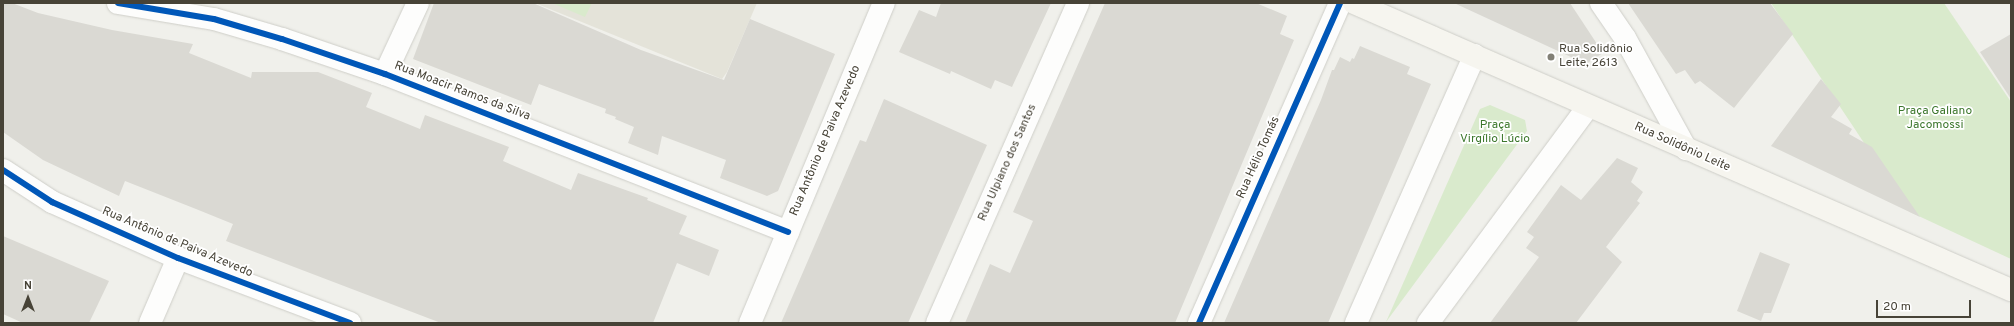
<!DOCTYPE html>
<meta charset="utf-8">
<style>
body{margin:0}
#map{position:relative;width:2014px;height:326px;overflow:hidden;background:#f0f0eb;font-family:Overpass,sans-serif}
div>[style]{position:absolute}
.residential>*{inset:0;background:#e4e3d9}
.green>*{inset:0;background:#d9eacc}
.building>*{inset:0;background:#dad9d3}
.roads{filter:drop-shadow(0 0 1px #cecec8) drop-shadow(0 0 1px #cecec8)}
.street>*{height:22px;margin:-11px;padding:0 11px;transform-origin:11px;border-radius:11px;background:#fdfdfc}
.secondary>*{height:22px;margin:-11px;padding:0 11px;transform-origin:11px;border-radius:11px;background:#f6f5ef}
.cycleway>*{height:6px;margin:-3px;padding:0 3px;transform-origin:3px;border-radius:3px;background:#0057b8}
.dots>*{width:11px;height:11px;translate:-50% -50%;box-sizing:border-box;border:2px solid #fff;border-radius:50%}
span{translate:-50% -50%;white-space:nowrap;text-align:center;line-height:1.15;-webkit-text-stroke:3.5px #fff;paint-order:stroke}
.poi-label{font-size:12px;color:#474337}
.left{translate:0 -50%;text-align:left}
.street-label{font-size:12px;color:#474337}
.park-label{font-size:12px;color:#3c772c}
.frame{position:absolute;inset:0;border:4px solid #474337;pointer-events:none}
.north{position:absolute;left:8px;top:278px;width:40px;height:40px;-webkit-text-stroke:3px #fff;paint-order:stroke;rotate:0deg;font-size:11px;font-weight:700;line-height:16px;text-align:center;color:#474337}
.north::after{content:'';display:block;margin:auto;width:14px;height:18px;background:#474337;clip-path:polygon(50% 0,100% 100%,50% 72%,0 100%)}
.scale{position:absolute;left:1876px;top:300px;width:95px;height:18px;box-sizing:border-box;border:2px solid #474337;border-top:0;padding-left:5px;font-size:12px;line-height:14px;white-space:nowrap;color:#474337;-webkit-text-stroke:3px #fff;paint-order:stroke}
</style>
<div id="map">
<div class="residential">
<div style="clip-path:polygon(535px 3px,757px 3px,727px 72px,722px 79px)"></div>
</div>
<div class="green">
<div style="clip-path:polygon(552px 3px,592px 3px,585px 17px)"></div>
<div style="clip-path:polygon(1771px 3px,1944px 3px,2011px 102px,2011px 259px,1910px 212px)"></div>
<div style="clip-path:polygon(1490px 105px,1525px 120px,1527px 131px,1386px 322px,1480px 109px)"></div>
</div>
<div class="building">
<div style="clip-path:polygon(3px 3px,12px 3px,38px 13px,112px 30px,193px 44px,189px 53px,251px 78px,252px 72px,318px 72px,372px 93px,366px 107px,420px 129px,425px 115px,509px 147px,503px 161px,571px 190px,578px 173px,648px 198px,647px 200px,687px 216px,679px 234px,719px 250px,709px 276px,677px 263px,653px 323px,441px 323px,226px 241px,233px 224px,196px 209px,125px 181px,119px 196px,43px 160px,3px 132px)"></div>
<div style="clip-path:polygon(434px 3px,533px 3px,641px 50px,724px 80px,750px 19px,835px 54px,778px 191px,767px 196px,720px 178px,726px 160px,662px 136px,658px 155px,628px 143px,634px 127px,615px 119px,616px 117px,605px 113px,606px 109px,539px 84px,531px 105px,413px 59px)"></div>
<div style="clip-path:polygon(941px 3px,1051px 3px,1012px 87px,995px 80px,991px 89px,951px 71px,950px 74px,899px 52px,919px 10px,936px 17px)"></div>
<div style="clip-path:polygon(1105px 3px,1256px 3px,1287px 16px,1280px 34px,1294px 40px,1175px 323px,965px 323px,990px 264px,1010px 273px,1033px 221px,1013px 212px)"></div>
<div style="clip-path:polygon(1454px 3px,1570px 3px,1603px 53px,1586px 64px)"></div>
<div style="clip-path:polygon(1628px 3px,1770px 3px,1793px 34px,1734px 108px,1700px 81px,1695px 84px,1685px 70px,1676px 74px)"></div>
<div style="clip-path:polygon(2011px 34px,2011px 99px,1980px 52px)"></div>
<div style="clip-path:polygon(1360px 46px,1410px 67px,1407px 74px,1431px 84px,1328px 323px,1224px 323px,1321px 100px,1332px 70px,1334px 70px,1340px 57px,1350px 62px,1352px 58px,1354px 59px)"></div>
<div style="clip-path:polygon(1821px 79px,1841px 104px,1831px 117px,1852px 129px,1849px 134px,1872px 147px,1920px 217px,1771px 146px)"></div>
<div style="clip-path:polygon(884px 99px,987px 145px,908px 323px,781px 323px,860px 140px,866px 142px)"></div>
<div style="clip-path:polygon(1617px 158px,1638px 168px,1631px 182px,1643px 192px,1637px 201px,1640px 203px,1606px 247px,1622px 262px,1576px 323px,1490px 323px,1539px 257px,1526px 248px,1534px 237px,1527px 232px,1561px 185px,1581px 200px)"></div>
<div style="clip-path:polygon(3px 236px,109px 281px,89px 323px,23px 323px,3px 314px)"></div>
<div style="clip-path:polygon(1760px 252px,1790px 264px,1771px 313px,1764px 313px,1761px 321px,1737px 311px)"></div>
</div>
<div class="roads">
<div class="street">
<div style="left:118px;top:3px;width:97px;rotate:9.5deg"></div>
<div style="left:214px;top:19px;width:71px;rotate:16.4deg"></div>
<div style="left:282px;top:39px;width:109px;rotate:18.8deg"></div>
<div style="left:385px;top:74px;width:433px;rotate:21.4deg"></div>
<div style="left:1601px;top:3px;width:42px;rotate:55.6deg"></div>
<div style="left:1625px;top:38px;width:127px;rotate:61.2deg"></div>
<div style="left:385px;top:74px;width:78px;rotate:-65.1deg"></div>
<div style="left:3px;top:170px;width:59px;rotate:33.1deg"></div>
<div style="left:52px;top:202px;width:138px;rotate:24deg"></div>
<div style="left:178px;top:258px;width:184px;rotate:20.7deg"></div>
<div style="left:150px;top:323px;width:71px;rotate:-66.7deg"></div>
<div style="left:750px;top:323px;width:347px;rotate:-67.3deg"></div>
<div style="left:937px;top:323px;width:350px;rotate:-66.2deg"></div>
<div style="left:1199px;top:323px;width:350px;rotate:-66.2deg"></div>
<div style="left:1356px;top:323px;width:293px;rotate:-66.1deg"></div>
<div style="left:1428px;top:323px;width:269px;rotate:-53.5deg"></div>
</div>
<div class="secondary">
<div style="left:1354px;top:3px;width:717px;rotate:23.6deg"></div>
</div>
</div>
<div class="cycleway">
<div style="left:118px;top:3px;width:97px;rotate:9.5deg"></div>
<div style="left:214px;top:19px;width:71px;rotate:16.4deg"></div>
<div style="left:282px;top:39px;width:109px;rotate:18.8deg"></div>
<div style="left:385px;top:74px;width:433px;rotate:21.4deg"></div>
<div style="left:3px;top:170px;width:59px;rotate:33.1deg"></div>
<div style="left:52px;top:202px;width:138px;rotate:24deg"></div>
<div style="left:178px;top:258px;width:184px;rotate:20.7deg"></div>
<div style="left:1199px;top:323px;width:350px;rotate:-66.2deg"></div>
</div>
<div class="dots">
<div style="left:1551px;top:57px;background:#828076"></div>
</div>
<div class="poi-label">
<span class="left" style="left:1559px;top:57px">Rua Solidônio<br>Leite, 2613</span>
</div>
<div class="street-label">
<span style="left:462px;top:92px;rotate:21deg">Rua Moacir Ramos da Silva</span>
<span style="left:826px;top:141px;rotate:-67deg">Rua Antônio de Paiva Azevedo</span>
<span style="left:1682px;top:148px;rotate:24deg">Rua Solidônio Leite</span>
<span style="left:1259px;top:158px;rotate:-66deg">Rua Hélio Tomás</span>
<span style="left:1008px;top:163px;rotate:-66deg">Rua Ulpiano dos Santos</span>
<span style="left:177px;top:243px;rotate:23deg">Rua Antônio de Paiva Azevedo</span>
</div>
<div class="park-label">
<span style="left:1935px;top:119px">Praça Galiano<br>Jacomossi</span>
<span style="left:1495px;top:133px">Praça<br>Virgílio Lúcio</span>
</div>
<div class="frame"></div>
<div class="north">N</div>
<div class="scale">20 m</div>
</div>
